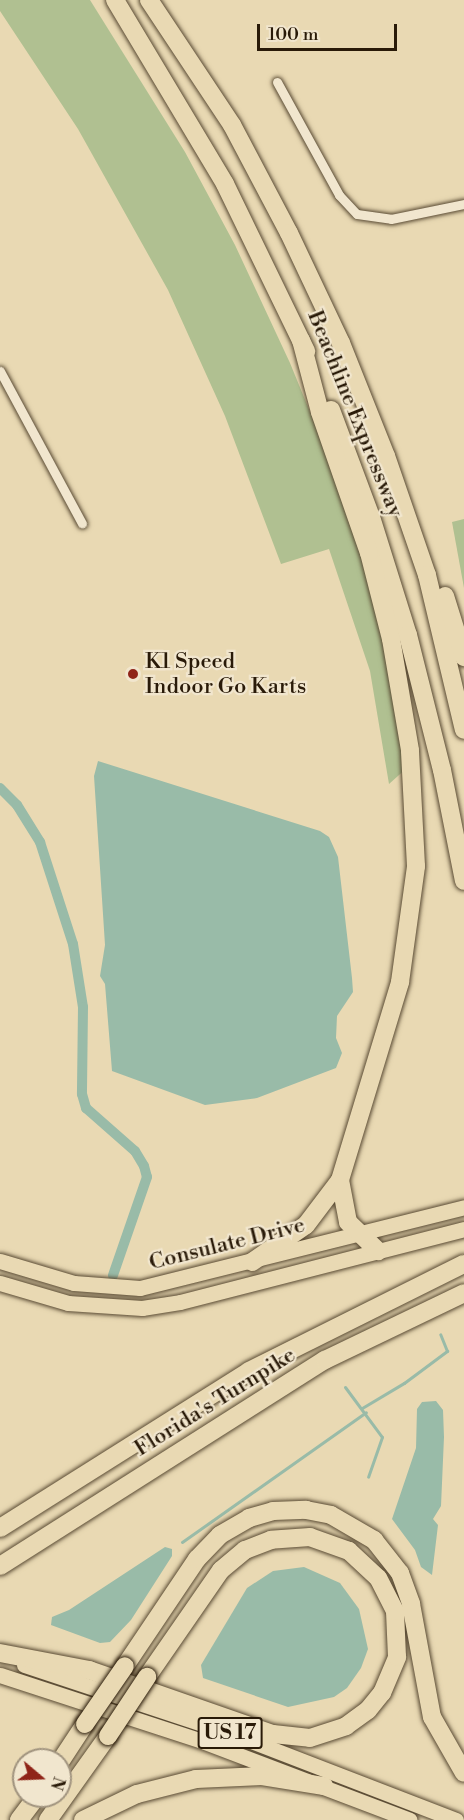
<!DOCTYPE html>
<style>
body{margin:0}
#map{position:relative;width:464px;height:1820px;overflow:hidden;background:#e9d9b3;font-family:"Libre Bodoni",serif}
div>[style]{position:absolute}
.green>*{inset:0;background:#b0c091}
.water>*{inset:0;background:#99bba8}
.stream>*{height:3px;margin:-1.5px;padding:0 1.5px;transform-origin:1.5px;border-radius:1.5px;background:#99bba8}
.canal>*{height:10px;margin:-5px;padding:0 5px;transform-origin:5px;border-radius:5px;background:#99bba8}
.roads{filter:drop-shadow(0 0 2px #594a33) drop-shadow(0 0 2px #594a33)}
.street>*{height:9px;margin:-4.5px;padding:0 4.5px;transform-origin:4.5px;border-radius:4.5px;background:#f1e6ce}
.primary>*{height:15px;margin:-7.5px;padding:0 7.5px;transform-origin:7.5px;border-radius:7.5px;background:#e9d9b3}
.highway>*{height:18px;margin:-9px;padding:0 9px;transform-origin:9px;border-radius:9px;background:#e9d9b3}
.bridges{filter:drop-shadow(0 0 2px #291a08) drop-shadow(0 0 2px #291a08)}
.highway-bridge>*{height:18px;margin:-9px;padding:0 9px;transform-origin:9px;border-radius:9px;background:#e9d9b3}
.dots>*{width:16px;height:16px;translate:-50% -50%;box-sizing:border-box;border:3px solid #f1e6ce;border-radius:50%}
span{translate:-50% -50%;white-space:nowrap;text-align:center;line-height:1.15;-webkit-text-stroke:4.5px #f1e6ce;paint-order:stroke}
.shield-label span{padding:2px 4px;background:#f1e6ce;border:2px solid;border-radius:4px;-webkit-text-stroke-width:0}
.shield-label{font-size:21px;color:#291a08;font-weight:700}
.street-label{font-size:22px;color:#291a08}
.poi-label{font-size:22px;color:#291a08}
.left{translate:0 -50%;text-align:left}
.north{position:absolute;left:12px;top:1748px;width:60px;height:60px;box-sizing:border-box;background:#f1e6ce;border:2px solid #a1947f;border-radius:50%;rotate:109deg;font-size:16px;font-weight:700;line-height:24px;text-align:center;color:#291a08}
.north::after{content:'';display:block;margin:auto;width:21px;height:27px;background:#8f2418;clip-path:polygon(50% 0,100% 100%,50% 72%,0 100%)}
.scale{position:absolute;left:257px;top:24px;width:140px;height:27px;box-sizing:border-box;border:3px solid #291a08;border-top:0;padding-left:8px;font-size:18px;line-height:21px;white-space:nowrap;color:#291a08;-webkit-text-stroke:4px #f1e6ce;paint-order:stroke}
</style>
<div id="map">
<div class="green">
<div style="clip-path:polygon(0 0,90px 0,185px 152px,235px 245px,290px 363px,335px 473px,362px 555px,383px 630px,408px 767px,389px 784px,370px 671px,329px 549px,281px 564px,225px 416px,168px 290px,78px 129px,0 11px)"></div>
<div style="clip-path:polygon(464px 519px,464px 588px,452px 522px)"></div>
</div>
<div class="water">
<div style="clip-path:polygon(98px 761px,320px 831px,329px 837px,338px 857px,352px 978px,353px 992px,337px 1016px,336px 1038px,342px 1053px,336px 1068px,257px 1098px,205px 1105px,112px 1071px,105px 984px,100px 976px,105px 945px,94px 776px)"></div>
<div style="clip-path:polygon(436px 1401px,443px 1410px,444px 1437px,441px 1506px,433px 1519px,438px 1525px,432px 1575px,421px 1567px,415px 1550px,392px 1519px,416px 1448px,417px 1409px,422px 1402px)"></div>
<div style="clip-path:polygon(165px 1547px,172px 1549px,172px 1556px,131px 1620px,110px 1642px,100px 1643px,51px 1625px,52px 1617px,69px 1610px)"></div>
<div style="clip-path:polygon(304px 1567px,340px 1583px,359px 1609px,368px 1649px,361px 1668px,347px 1688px,334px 1697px,288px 1707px,203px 1678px,201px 1665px,247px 1588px,273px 1571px)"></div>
</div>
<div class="stream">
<div style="left:345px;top:1387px;width:62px;rotate:53.5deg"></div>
<div style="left:382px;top:1437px;width:42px;rotate:109.3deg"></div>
<div style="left:362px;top:1408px;width:49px;rotate:-30.8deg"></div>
<div style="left:404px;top:1383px;width:54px;rotate:-36.7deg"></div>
<div style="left:447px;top:1351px;width:18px;rotate:-112deg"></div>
<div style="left:182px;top:1542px;width:225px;rotate:-35.2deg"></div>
</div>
<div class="canal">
<div style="left:0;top:788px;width:24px;rotate:45deg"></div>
<div style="left:17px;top:805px;width:44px;rotate:58.1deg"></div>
<div style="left:40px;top:842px;width:107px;rotate:72.1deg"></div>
<div style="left:73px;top:944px;width:64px;rotate:81deg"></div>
<div style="left:83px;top:1007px;width:87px;rotate:90.7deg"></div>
<div style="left:82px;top:1094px;width:15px;rotate:74deg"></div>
<div style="left:86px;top:1108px;width:65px;rotate:41.3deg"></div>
<div style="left:135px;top:1151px;width:17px;rotate:59deg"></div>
<div style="left:144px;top:1166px;width:11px;rotate:75deg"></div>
<div style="left:147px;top:1177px;width:104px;rotate:109.1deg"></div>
</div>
<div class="roads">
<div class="street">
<div style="left:277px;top:82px;width:129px;rotate:61.2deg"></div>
<div style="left:339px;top:195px;width:26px;rotate:47deg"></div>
<div style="left:357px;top:214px;width:34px;rotate:8deg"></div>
<div style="left:391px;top:219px;width:75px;rotate:-11.6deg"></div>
<div style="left:0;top:371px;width:173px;rotate:61.7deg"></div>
</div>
<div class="primary">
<div style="left:0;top:1261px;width:77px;rotate:16.6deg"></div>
<div style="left:74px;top:1283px;width:66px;rotate:4.3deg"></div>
<div style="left:140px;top:1288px;width:334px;rotate:-14deg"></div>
<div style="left:0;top:1283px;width:71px;rotate:16.4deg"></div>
<div style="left:68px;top:1303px;width:74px;rotate:3.9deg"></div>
<div style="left:142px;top:1308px;width:38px;rotate:-9deg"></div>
<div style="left:180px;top:1302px;width:293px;rotate:-14.4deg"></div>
<div style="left:24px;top:1665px;width:220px;rotate:18.3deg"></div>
<div style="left:233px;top:1734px;width:239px;rotate:21.1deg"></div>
<div style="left:0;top:1675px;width:213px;rotate:18.1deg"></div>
<div style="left:202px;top:1741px;width:222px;rotate:20.8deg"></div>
</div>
<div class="highway">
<div style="left:115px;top:0;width:214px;rotate:59.1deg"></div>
<div style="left:225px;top:184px;width:186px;rotate:64.1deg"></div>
<div style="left:149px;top:0;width:150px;rotate:56.4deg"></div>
<div style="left:232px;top:125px;width:122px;rotate:62.2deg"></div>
<div style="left:289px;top:233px;width:122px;rotate:64.7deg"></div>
<div style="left:341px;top:343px;width:122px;rotate:68.3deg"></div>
<div style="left:386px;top:456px;width:126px;rotate:71deg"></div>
<div style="left:427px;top:575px;width:159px;rotate:76.6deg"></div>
<div style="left:331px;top:410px;width:114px;rotate:69.5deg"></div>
<div style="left:371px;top:517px;width:124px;rotate:72.6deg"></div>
<div style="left:408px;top:635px;width:139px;rotate:75.9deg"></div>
<div style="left:442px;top:770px;width:113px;rotate:78.8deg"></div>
<div style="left:445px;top:596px;width:64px;rotate:72.7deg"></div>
<div style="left:340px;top:1180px;width:43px;rotate:79.2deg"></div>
<div style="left:348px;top:1222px;width:42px;rotate:44deg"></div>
<div style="left:252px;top:1262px;width:65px;rotate:-34.4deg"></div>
<div style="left:306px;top:1225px;width:56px;rotate:-52.9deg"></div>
<div style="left:340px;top:1180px;width:207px;rotate:-73.1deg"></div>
<div style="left:400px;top:982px;width:117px;rotate:-82.1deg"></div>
<div style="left:416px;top:866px;width:116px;rotate:-93deg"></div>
<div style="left:410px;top:750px;width:113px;rotate:-99.7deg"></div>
<div style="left:391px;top:639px;width:89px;rotate:-104.3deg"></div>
<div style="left:369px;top:553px;width:149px;rotate:-109.2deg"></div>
<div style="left:320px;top:412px;width:74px;rotate:-104.8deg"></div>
<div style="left:0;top:1528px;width:294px;rotate:-32.2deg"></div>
<div style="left:249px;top:1371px;width:240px;rotate:-26.5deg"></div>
<div style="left:0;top:1566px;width:385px;rotate:-32.4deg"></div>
<div style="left:325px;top:1360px;width:154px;rotate:-25.7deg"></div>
<div style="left:0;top:1653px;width:91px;rotate:10.8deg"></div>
<div style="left:89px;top:1670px;width:195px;rotate:19.2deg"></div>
<div style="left:273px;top:1734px;width:37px;rotate:6deg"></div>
<div style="left:310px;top:1738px;width:38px;rotate:-18deg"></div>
<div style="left:346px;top:1726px;width:27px;rotate:-36deg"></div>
<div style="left:368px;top:1710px;width:22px;rotate:-51deg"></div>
<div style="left:382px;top:1693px;width:39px;rotate:-67deg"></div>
<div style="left:397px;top:1657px;width:46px;rotate:-92.5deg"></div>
<div style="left:395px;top:1611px;width:37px;rotate:-117deg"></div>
<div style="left:378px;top:1578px;width:40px;rotate:-137deg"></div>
<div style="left:349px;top:1551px;width:41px;rotate:-160.3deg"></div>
<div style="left:310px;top:1537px;width:39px;rotate:176deg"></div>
<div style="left:271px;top:1540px;width:28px;rotate:159deg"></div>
<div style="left:245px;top:1550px;width:31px;rotate:140deg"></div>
<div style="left:221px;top:1570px;width:130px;rotate:124.7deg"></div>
<div style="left:125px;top:1666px;width:129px;rotate:-56.1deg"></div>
<div style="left:197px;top:1559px;width:33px;rotate:-46deg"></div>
<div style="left:220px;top:1535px;width:34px;rotate:-30deg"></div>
<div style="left:249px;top:1518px;width:25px;rotate:-16deg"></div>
<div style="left:273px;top:1511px;width:33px;rotate:-2deg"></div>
<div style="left:306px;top:1510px;width:25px;rotate:11deg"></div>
<div style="left:331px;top:1515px;width:50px;rotate:30.2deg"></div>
<div style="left:374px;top:1540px;width:42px;rotate:51.8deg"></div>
<div style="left:400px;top:1573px;width:33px;rotate:70deg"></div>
<div style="left:411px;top:1604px;width:115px;rotate:79.5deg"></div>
<div style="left:432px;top:1717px;width:64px;rotate:60.3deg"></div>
<div style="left:60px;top:1762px;width:45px;rotate:-56.7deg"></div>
<div style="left:19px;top:1820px;width:30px;rotate:-53deg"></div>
<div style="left:48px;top:1820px;width:103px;rotate:-54.5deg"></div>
<div style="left:83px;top:1820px;width:60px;rotate:-25.7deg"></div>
<div style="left:137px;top:1794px;width:61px;rotate:-14.3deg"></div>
<div style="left:196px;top:1779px;width:66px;rotate:-2.6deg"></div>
<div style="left:262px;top:1776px;width:63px;rotate:9.2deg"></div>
</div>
</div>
<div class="bridges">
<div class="highway-bridge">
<div style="left:85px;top:1724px;width:70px;rotate:-55.4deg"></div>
<div style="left:108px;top:1736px;width:71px;rotate:-56.5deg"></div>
</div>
</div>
<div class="dots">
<div style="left:133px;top:674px;background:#8f2418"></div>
</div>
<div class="shield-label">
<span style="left:230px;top:1733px">US 17</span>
</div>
<div class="street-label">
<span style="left:355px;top:414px;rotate:68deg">Beachline Expressway</span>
<span style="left:227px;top:1244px;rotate:-14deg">Consulate Drive</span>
<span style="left:215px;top:1402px;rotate:-32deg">Florida's Turnpike</span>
</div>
<div class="poi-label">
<span class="left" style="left:145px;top:674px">K1 Speed<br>Indoor Go Karts</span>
</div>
<div class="north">N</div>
<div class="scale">100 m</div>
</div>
